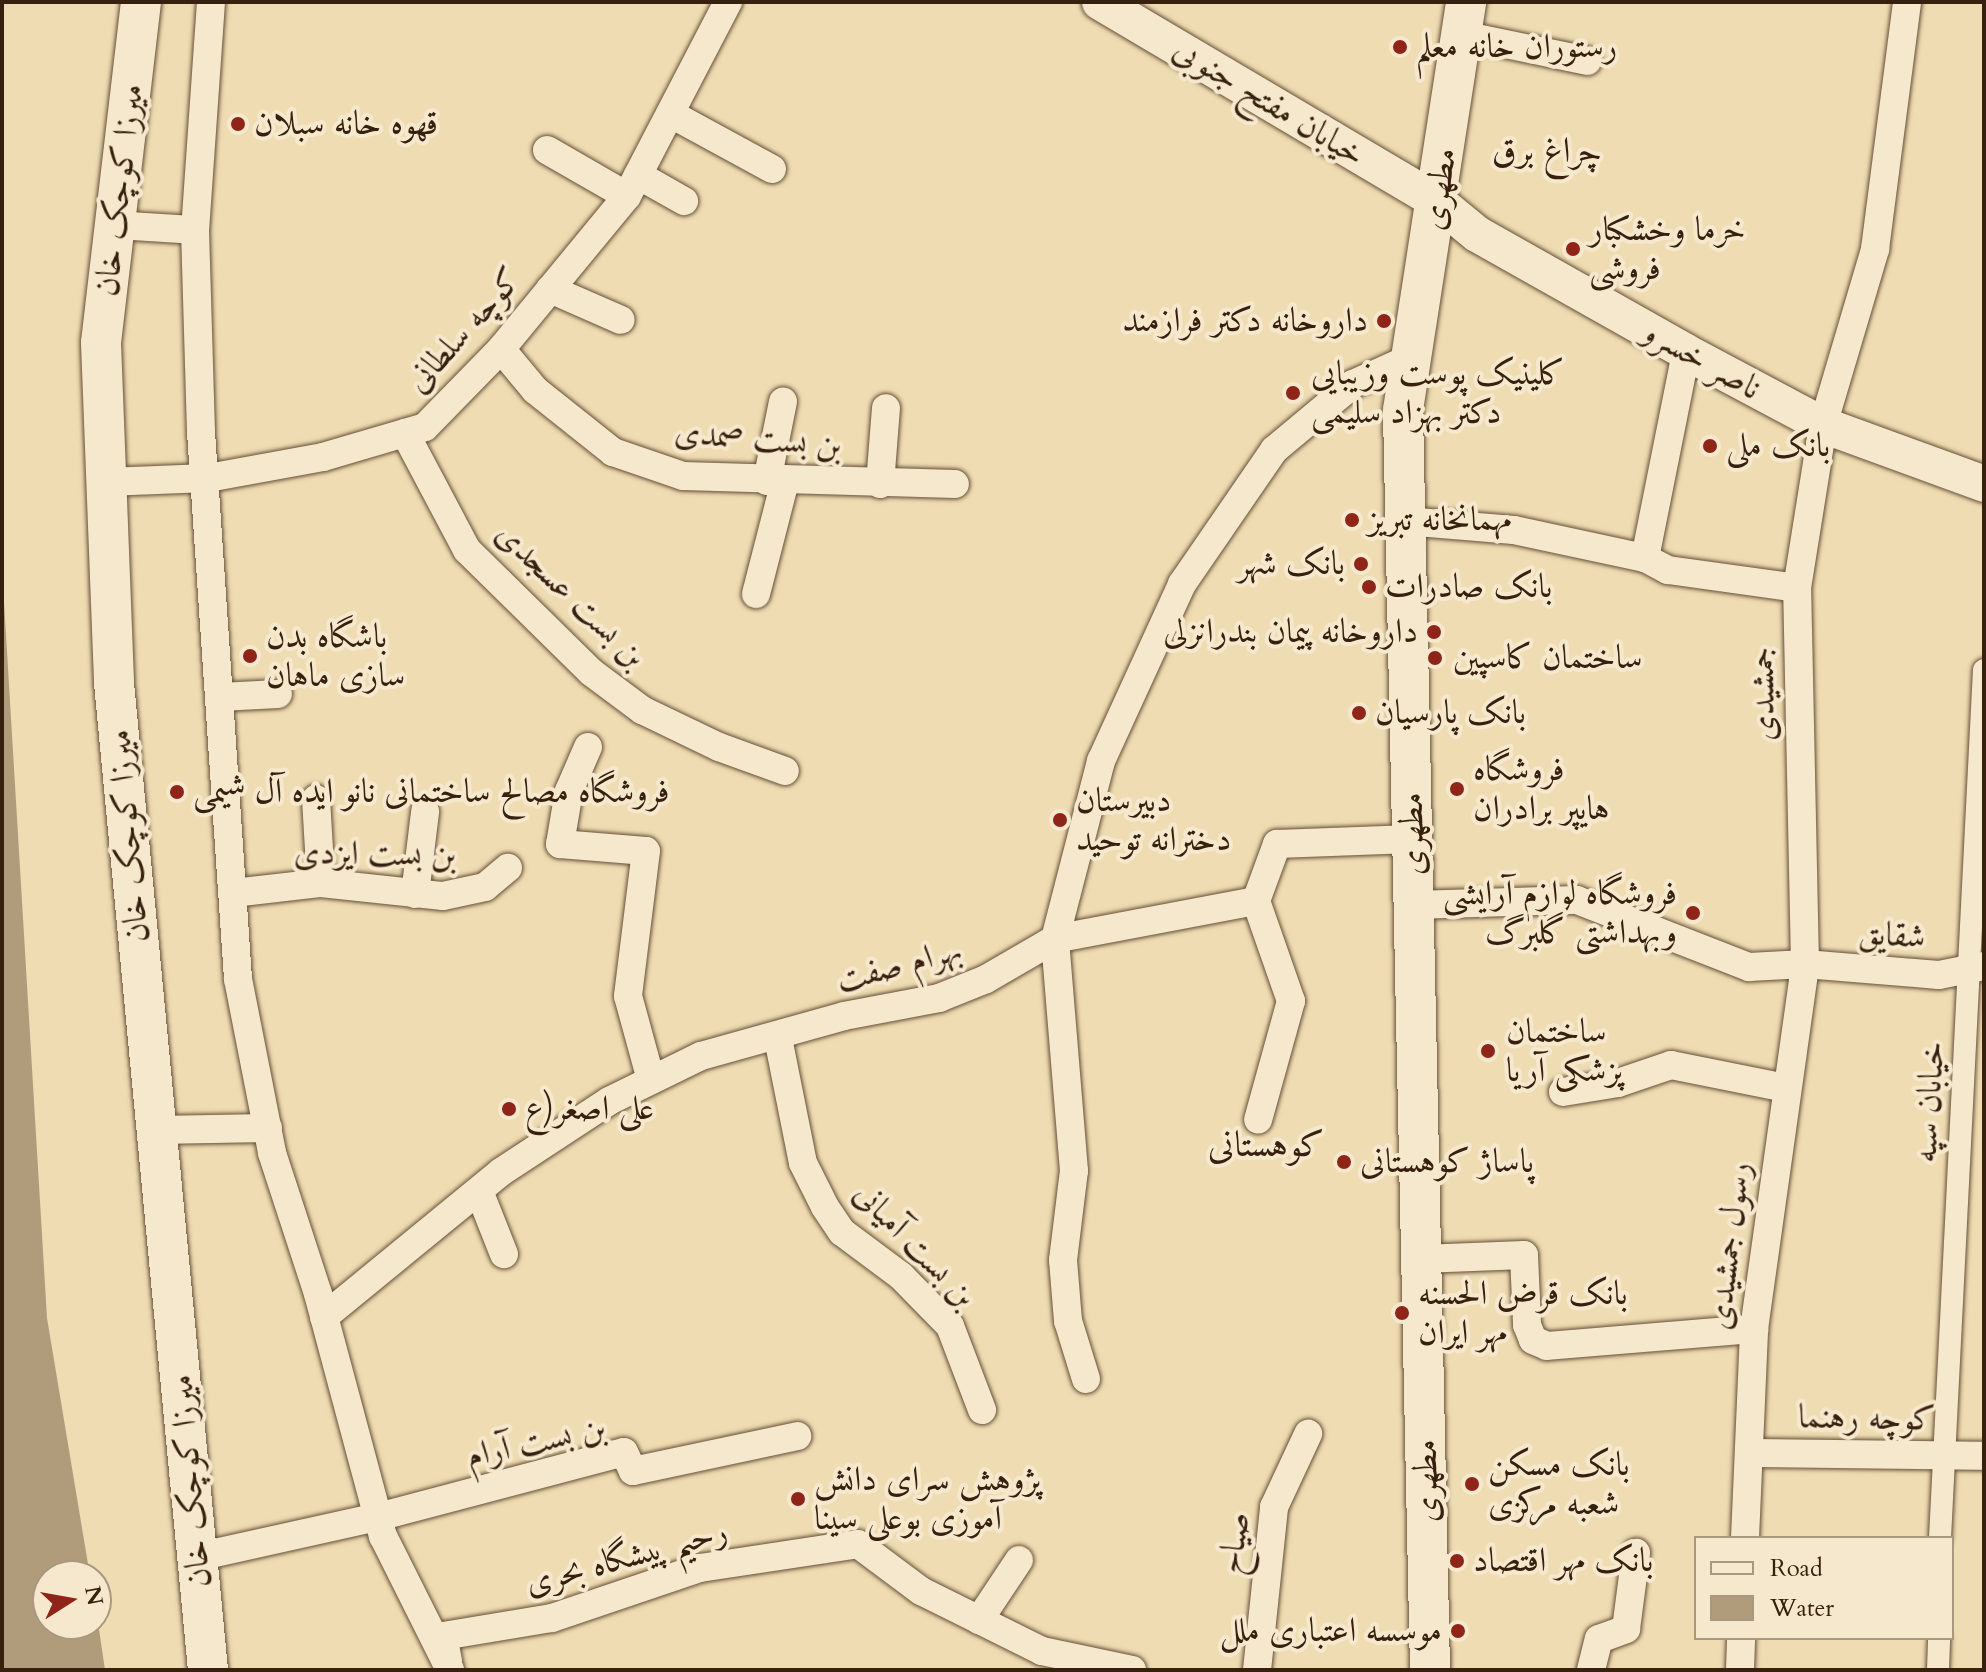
<!DOCTYPE html>
<meta charset="utf-8">
<style>
body{margin:0}
#map{position:relative;width:1986px;height:1672px;overflow:hidden;background:#efdcb2;font-family:Cardo,Amiri,serif}
div>[style]{position:absolute}
.water>*{inset:0;background:#b09c7a}
.roads{filter:drop-shadow(0 0 2px #654f37) drop-shadow(0 0 2px #654f37)}
.pedestrian>*{height:22px;margin:-11px;padding:0 11px;transform-origin:11px;border-radius:11px;background:#f5e8cd}
.minor>*{height:28px;margin:-14px;padding:0 14px;transform-origin:14px;border-radius:14px;background:#f5e8cd}
.tertiary>*{height:36px;margin:-18px;padding:0 18px;transform-origin:18px;border-radius:18px;background:#f5e8cd}
.secondary>*{height:40px;margin:-20px;padding:0 20px;transform-origin:20px;border-radius:20px;background:#f5e8cd}
.dots>*{width:22px;height:22px;translate:-50% -50%;box-sizing:border-box;border:4px solid #f5e8cd;border-radius:50%}
span{translate:-50% -50%;white-space:nowrap;text-align:center;line-height:1.15;-webkit-text-stroke:8px #f5e8cd;paint-order:stroke}
.poi-label{font-size:34px;color:#37200e}
.left{translate:0 -50%;text-align:left}
.right{translate:-100% -50%;text-align:right}
.street-label{font-size:34px;color:#37200e}
.neighbourhood-label{font-size:36px;color:#37200e}
.frame{position:absolute;inset:0;border:4px solid #37200e;pointer-events:none}
.legend{position:absolute;left:1694px;top:1536px;width:260px;height:104px;box-sizing:border-box;background:#f5e8cd;border:2px solid #a99881;margin:0;padding:10px 14px;list-style:none;font-size:24px;color:#37200e}
.legend li{display:flex;align-items:center;gap:16px;height:40px}
.legend b{width:40px;border:2px solid #a99881}
.north{position:absolute;left:32px;top:1560px;width:80px;height:80px;box-sizing:border-box;background:#f5e8cd;border:2px solid #a99881;border-radius:50%;rotate:79deg;font-size:22px;font-weight:700;line-height:32px;text-align:center;color:#37200e}
.north::after{content:'';display:block;margin:auto;width:28px;height:36px;background:#8f2418;clip-path:polygon(50% 0,100% 100%,50% 72%,0 100%)}
</style>
<div id="map">
<div class="water">
<div style="clip-path:polygon(2px 568px,47px 1318px,90px 1576px,48px 1576px,48px 1624px,96px 1624px,96px 1609px,105px 1670px,2px 1670px)"></div>
</div>
<div class="roads">
<div class="pedestrian">
<div style="left:1940px;top:1538px;width:869px;rotate:-87.1deg"></div>
<div style="left:1938px;top:1670px;width:32px;rotate:-88deg"></div>
</div>
<div class="minor">
<div style="left:211px;top:2px;width:229px;rotate:94deg"></div>
<div style="left:195px;top:230px;width:202px;rotate:88.3deg"></div>
<div style="left:201px;top:432px;width:548px;rotate:86.13deg"></div>
<div style="left:238px;top:979px;width:177px;rotate:78.9deg"></div>
<div style="left:272px;top:1153px;width:148px;rotate:71.9deg"></div>
<div style="left:318px;top:1294px;width:251px;rotate:75deg"></div>
<div style="left:383px;top:1536px;width:150px;rotate:63.4deg"></div>
<div style="left:1462px;top:35px;width:128px;rotate:11.7deg"></div>
<div style="left:671px;top:114px;width:115px;rotate:28.6deg"></div>
<div style="left:547px;top:150px;width:92px;rotate:29.9deg"></div>
<div style="left:638px;top:175px;width:53px;rotate:29.5deg"></div>
<div style="left:115px;top:225px;width:80px;rotate:3.6deg"></div>
<div style="left:550px;top:289px;width:77px;rotate:23.6deg"></div>
<div style="left:501px;top:349px;width:53px;rotate:50.3deg"></div>
<div style="left:535px;top:390px;width:100px;rotate:38.5deg"></div>
<div style="left:613px;top:452px;width:74px;rotate:18.9deg"></div>
<div style="left:683px;top:476px;width:272px;rotate:1.7deg"></div>
<div style="left:405px;top:433px;width:132px;rotate:62.1deg"></div>
<div style="left:467px;top:550px;width:174px;rotate:44.5deg"></div>
<div style="left:591px;top:672px;width:64px;rotate:36.7deg"></div>
<div style="left:642px;top:710px;width:85px;rotate:25.7deg"></div>
<div style="left:719px;top:747px;width:70px;rotate:20deg"></div>
<div style="left:767px;top:481px;width:81px;rotate:-78.6deg"></div>
<div style="left:106px;top:482px;width:102px;rotate:-2.2deg"></div>
<div style="left:208px;top:478px;width:117px;rotate:-10.3deg"></div>
<div style="left:323px;top:457px;width:106px;rotate:-16.4deg"></div>
<div style="left:425px;top:427px;width:109px;rotate:-45.7deg"></div>
<div style="left:501px;top:349px;width:198px;rotate:-50.5deg"></div>
<div style="left:627px;top:196px;width:219px;rotate:-62.5deg"></div>
<div style="left:880px;top:484px;width:76px;rotate:-85.5deg"></div>
<div style="left:1405px;top:521px;width:109px;rotate:4.7deg"></div>
<div style="left:1514px;top:530px;width:134px;rotate:12.1deg"></div>
<div style="left:1645px;top:558px;width:26px;rotate:28deg"></div>
<div style="left:1668px;top:570px;width:130px;rotate:7.9deg"></div>
<div style="left:1645px;top:558px;width:210px;rotate:-78.7deg"></div>
<div style="left:756px;top:594px;width:117px;rotate:-75.6deg"></div>
<div style="left:220px;top:697px;width:58px;rotate:-3deg"></div>
<div style="left:588px;top:747px;width:48px;rotate:113.4deg"></div>
<div style="left:569px;top:791px;width:54px;rotate:99.6deg"></div>
<div style="left:560px;top:844px;width:86px;rotate:4.7deg"></div>
<div style="left:646px;top:851px;width:146px;rotate:97.1deg"></div>
<div style="left:628px;top:996px;width:87px;rotate:74.7deg"></div>
<div style="left:316px;top:799px;width:84px;rotate:86.6deg"></div>
<div style="left:233px;top:893px;width:89px;rotate:-6.5deg"></div>
<div style="left:321px;top:883px;width:123px;rotate:6.1deg"></div>
<div style="left:443px;top:896px;width:43px;rotate:-12.1deg"></div>
<div style="left:485px;top:887px;width:30px;rotate:-40deg"></div>
<div style="left:415px;top:894px;width:83px;rotate:-83deg"></div>
<div style="left:1256px;top:901px;width:106px;rotate:70.7deg"></div>
<div style="left:1291px;top:1001px;width:123px;rotate:105.5deg"></div>
<div style="left:1414px;top:905px;width:163px;rotate:-1.8deg"></div>
<div style="left:1577px;top:900px;width:185px;rotate:21.3deg"></div>
<div style="left:1749px;top:967px;width:56px;rotate:-3.1deg"></div>
<div style="left:1805px;top:964px;width:134px;rotate:4.7deg"></div>
<div style="left:1939px;top:975px;width:46px;rotate:-11.3deg"></div>
<div style="left:778px;top:1038px;width:127px;rotate:78.7deg"></div>
<div style="left:803px;top:1163px;width:49px;rotate:63.4deg"></div>
<div style="left:825px;top:1207px;width:30px;rotate:56deg"></div>
<div style="left:842px;top:1232px;width:74px;rotate:36.7deg"></div>
<div style="left:901px;top:1276px;width:70px;rotate:45.6deg"></div>
<div style="left:950px;top:1326px;width:90px;rotate:69.1deg"></div>
<div style="left:1563px;top:1092px;width:56px;rotate:-9.3deg"></div>
<div style="left:1618px;top:1083px;width:56px;rotate:-18.8deg"></div>
<div style="left:1671px;top:1065px;width:117px;rotate:11.3deg"></div>
<div style="left:156px;top:1130px;width:112px;rotate:-1deg"></div>
<div style="left:479px;top:1191px;width:68px;rotate:68.4deg"></div>
<div style="left:1421px;top:1259px;width:103px;rotate:-2.2deg"></div>
<div style="left:1524px;top:1255px;width:70px;rotate:87.5deg"></div>
<div style="left:1527px;top:1325px;width:16px;rotate:68deg"></div>
<div style="left:1533px;top:1340px;width:15px;rotate:23deg"></div>
<div style="left:1547px;top:1346px;width:208px;rotate:-4.7deg"></div>
<div style="left:324px;top:1317px;width:229px;rotate:-39.3deg"></div>
<div style="left:501px;top:1172px;width:129px;rotate:-33.3deg"></div>
<div style="left:609px;top:1101px;width:102px;rotate:-26.1deg"></div>
<div style="left:701px;top:1056px;width:148px;rotate:-15.6deg"></div>
<div style="left:844px;top:1016px;width:97px;rotate:-10.7deg"></div>
<div style="left:939px;top:998px;width:51px;rotate:-22deg"></div>
<div style="left:986px;top:979px;width:80px;rotate:-30.1deg"></div>
<div style="left:1055px;top:939px;width:184px;rotate:-75.5deg"></div>
<div style="left:1101px;top:761px;width:195px;rotate:-65.4deg"></div>
<div style="left:1182px;top:584px;width:163px;rotate:-55.5deg"></div>
<div style="left:1274px;top:450px;width:103px;rotate:-39.9deg"></div>
<div style="left:1353px;top:384px;width:64px;rotate:-24.1deg"></div>
<div style="left:1086px;top:1379px;width:61px;rotate:-107.2deg"></div>
<div style="left:1068px;top:1321px;width:61px;rotate:-94.7deg"></div>
<div style="left:1063px;top:1260px;width:90px;rotate:-83deg"></div>
<div style="left:1074px;top:1171px;width:233px;rotate:-94.7deg"></div>
<div style="left:1055px;top:939px;width:205px;rotate:-10.7deg"></div>
<div style="left:1256px;top:901px;width:61px;rotate:-69.8deg"></div>
<div style="left:1277px;top:844px;width:135px;rotate:-2.1deg"></div>
<div style="left:1749px;top:1453px;width:235px;rotate:0.7deg"></div>
<div style="left:1745px;top:1538px;width:209px;rotate:-87.5deg"></div>
<div style="left:1754px;top:1329px;width:369px;rotate:-82deg"></div>
<div style="left:1805px;top:964px;width:376px;rotate:-91.2deg"></div>
<div style="left:1797px;top:588px;width:165px;rotate:-80.9deg"></div>
<div style="left:1823px;top:425px;width:184px;rotate:-73.5deg"></div>
<div style="left:1875px;top:249px;width:249px;rotate:-82.6deg"></div>
<div style="left:197px;top:1557px;width:185px;rotate:-12.5deg"></div>
<div style="left:378px;top:1517px;width:254px;rotate:-14.8deg"></div>
<div style="left:624px;top:1452px;width:21px;rotate:65deg"></div>
<div style="left:633px;top:1471px;width:168px;rotate:-12deg"></div>
<div style="left:979px;top:1620px;width:72px;rotate:-56.3deg"></div>
<div style="left:448px;top:1661px;width:25px;rotate:-101deg"></div>
<div style="left:443px;top:1636px;width:110px;rotate:-9.4deg"></div>
<div style="left:552px;top:1618px;width:156px;rotate:-18.7deg"></div>
<div style="left:700px;top:1568px;width:160px;rotate:-8.6deg"></div>
<div style="left:858px;top:1544px;width:79px;rotate:36.7deg"></div>
<div style="left:921px;top:1591px;width:135px;rotate:26.4deg"></div>
<div style="left:1042px;top:1651px;width:92px;rotate:11.9deg"></div>
<div style="left:1257px;top:1670px;width:164px;rotate:-84deg"></div>
<div style="left:1274px;top:1507px;width:81px;rotate:-65deg"></div>
<div style="left:1591px;top:1670px;width:32px;rotate:-76deg"></div>
<div style="left:1599px;top:1639px;width:29px;rotate:-20deg"></div>
<div style="left:1626px;top:1629px;width:77px;rotate:-82.5deg"></div>
<div style="left:1740px;top:1670px;width:32px;rotate:-88deg"></div>
</div>
<div class="tertiary">
<div style="left:1100px;top:2px;width:393px;rotate:30.6deg"></div>
<div style="left:1438px;top:202px;width:50px;rotate:39.4deg"></div>
<div style="left:1477px;top:234px;width:240px;rotate:29.4deg"></div>
<div style="left:1686px;top:352px;width:155px;rotate:28.1deg"></div>
<div style="left:1823px;top:425px;width:171px;rotate:20.1deg"></div>
</div>
<div class="secondary">
<div style="left:141px;top:2px;width:343px;rotate:96.7deg"></div>
<div style="left:101px;top:343px;width:340px;rotate:87.8deg"></div>
<div style="left:114px;top:683px;width:991px;rotate:84.56deg"></div>
<div style="left:1430px;top:1670px;width:1260px;rotate:-91.23deg"></div>
<div style="left:1403px;top:410px;width:413px;rotate:-81.2deg"></div>
</div>
</div>
<div class="dots">
<div style="left:1400px;top:47px;background:#8f2418"></div>
<div style="left:238px;top:124px;background:#8f2418"></div>
<div style="left:1573px;top:249px;background:#8f2418"></div>
<div style="left:1384px;top:321px;background:#8f2418"></div>
<div style="left:1293px;top:393px;background:#8f2418"></div>
<div style="left:1710px;top:446px;background:#8f2418"></div>
<div style="left:1352px;top:520px;background:#8f2418"></div>
<div style="left:1361px;top:564px;background:#8f2418"></div>
<div style="left:1369px;top:587px;background:#8f2418"></div>
<div style="left:1434px;top:632px;background:#8f2418"></div>
<div style="left:250px;top:656px;background:#8f2418"></div>
<div style="left:1435px;top:658px;background:#8f2418"></div>
<div style="left:1359px;top:713px;background:#8f2418"></div>
<div style="left:1457px;top:789px;background:#8f2418"></div>
<div style="left:177px;top:792px;background:#8f2418"></div>
<div style="left:1060px;top:820px;background:#8f2418"></div>
<div style="left:1693px;top:913px;background:#8f2418"></div>
<div style="left:1488px;top:1051px;background:#8f2418"></div>
<div style="left:509px;top:1109px;background:#8f2418"></div>
<div style="left:1344px;top:1162px;background:#8f2418"></div>
<div style="left:1402px;top:1313px;background:#8f2418"></div>
<div style="left:1472px;top:1484px;background:#8f2418"></div>
<div style="left:798px;top:1499px;background:#8f2418"></div>
<div style="left:1457px;top:1561px;background:#8f2418"></div>
<div style="left:1458px;top:1631px;background:#8f2418"></div>
</div>
<div class="poi-label">
<span class="left" style="left:1416px;top:47px">رستوران خانه معلم</span>
<span class="left" style="left:254px;top:124px">قهوه خانه سبلان</span>
<span class="left" style="left:1589px;top:249px">خرما وخشکبار<br>فروشی</span>
<span class="right" style="left:1368px;top:321px">داروخانه دکتر فرازمند</span>
<span class="left" style="left:1311px;top:393px">کلینیک پوست وزیبایی<br>دکتر بهزاد سلیمی</span>
<span class="left" style="left:1726px;top:446px">بانک ملی</span>
<span class="left" style="left:1368px;top:520px">مهمانخانه تبریز</span>
<span class="right" style="left:1345px;top:564px">بانک شهر</span>
<span class="left" style="left:1385px;top:587px">بانک صادرات</span>
<span class="right" style="left:1418px;top:632px">داروخانه پیمان بندرانزلی</span>
<span class="left" style="left:266px;top:656px">باشگاه بدن<br>سازی ماهان</span>
<span class="left" style="left:1453px;top:658px">ساختمان کاسپین</span>
<span class="left" style="left:1375px;top:713px">بانک پارسیان</span>
<span class="left" style="left:1473px;top:789px">فروشگاه<br>هایپر برادران</span>
<span class="left" style="left:193px;top:792px">فروشگاه مصالح ساختمانی نانو ایده آل شیمی</span>
<span class="left" style="left:1076px;top:820px">دبیرستان<br>دخترانه توحید</span>
<span class="right" style="left:1677px;top:913px">فروشگاه لوازم آرایشی<br>وبهداشتی گلبرگ</span>
<span class="left" style="left:1506px;top:1051px">ساختمان<br>پزشکی آریا</span>
<span class="left" style="left:525px;top:1109px">علی اصغر(ع</span>
<span class="left" style="left:1360px;top:1162px">پاساژ کوهستانی</span>
<span class="left" style="left:1418px;top:1313px">بانک قرض الحسنه<br>مهر ایران</span>
<span class="left" style="left:1488px;top:1484px">بانک مسکن<br>شعبه مرکزی</span>
<span class="left" style="left:814px;top:1499px">پژوهش سرای دانش<br>آموزی بوعلی سینا</span>
<span class="left" style="left:1473px;top:1561px">بانک مهر اقتصاد</span>
<span class="right" style="left:1442px;top:1631px">موسسه اعتباری ملل</span>
</div>
<div class="street-label">
<span style="left:1269px;top:102px;rotate:31deg">خیابان مفتح جنوبی</span>
<span style="left:1439px;top:189px;rotate:-81deg">مطهری</span>
<span style="left:119px;top:190px;rotate:-83deg">میرزا کوچک خان</span>
<span style="left:464px;top:330px;rotate:-48deg">کوچه سلطانی</span>
<span style="left:1702px;top:360px;rotate:29deg">ناصر خسرو</span>
<span style="left:758px;top:439px;rotate:5deg">بن بست صمدی</span>
<span style="left:571px;top:595px;rotate:44deg">بن بست عسجدی</span>
<span style="left:1763px;top:694px;rotate:-91deg">جمشیدی</span>
<span style="left:1412px;top:834px;rotate:-91deg">مطهری</span>
<span style="left:128px;top:836px;rotate:-95deg">میرزا کوچک خان</span>
<span style="left:375px;top:854px;rotate:1deg">بن بست ایزدی</span>
<span style="left:1892px;top:935px;rotate:4deg">شقایق</span>
<span style="left:899px;top:965px;rotate:-15deg">بهرام صفت</span>
<span style="left:1929px;top:1102px;rotate:-86deg">خیابان سپه</span>
<span style="left:915px;top:1245px;rotate:46deg">بن بست آمیانی</span>
<span style="left:1729px;top:1246px;rotate:-83deg">رسول جمشیدی</span>
<span style="left:1867px;top:1418px;rotate:1deg">کوچه رهنما</span>
<span style="left:536px;top:1442px;rotate:-12deg">بن بست آرام</span>
<span style="left:190px;top:1481px;rotate:-95deg">میرزا کوچک خان</span>
<span style="left:1426px;top:1481px;rotate:-91deg">مطهری</span>
<span style="left:1234px;top:1543px;rotate:-81deg">صیاح</span>
<span style="left:626px;top:1557px;rotate:-15deg">رحیم پیشگاه بحری</span>
</div>
<div class="neighbourhood-label">
<span style="left:1547px;top:151px">چراغ برق</span>
<span style="left:1266px;top:1145px">کوهستانی</span>
</div>
<div class="frame"></div>
<ul class="legend">
<li><b style="height:10px;background:#f5e8cd"></b>Road</li>
<li><b style="height:22px;background:#b09c7a"></b>Water</li>
</ul>
<div class="north">N</div>
</div>
